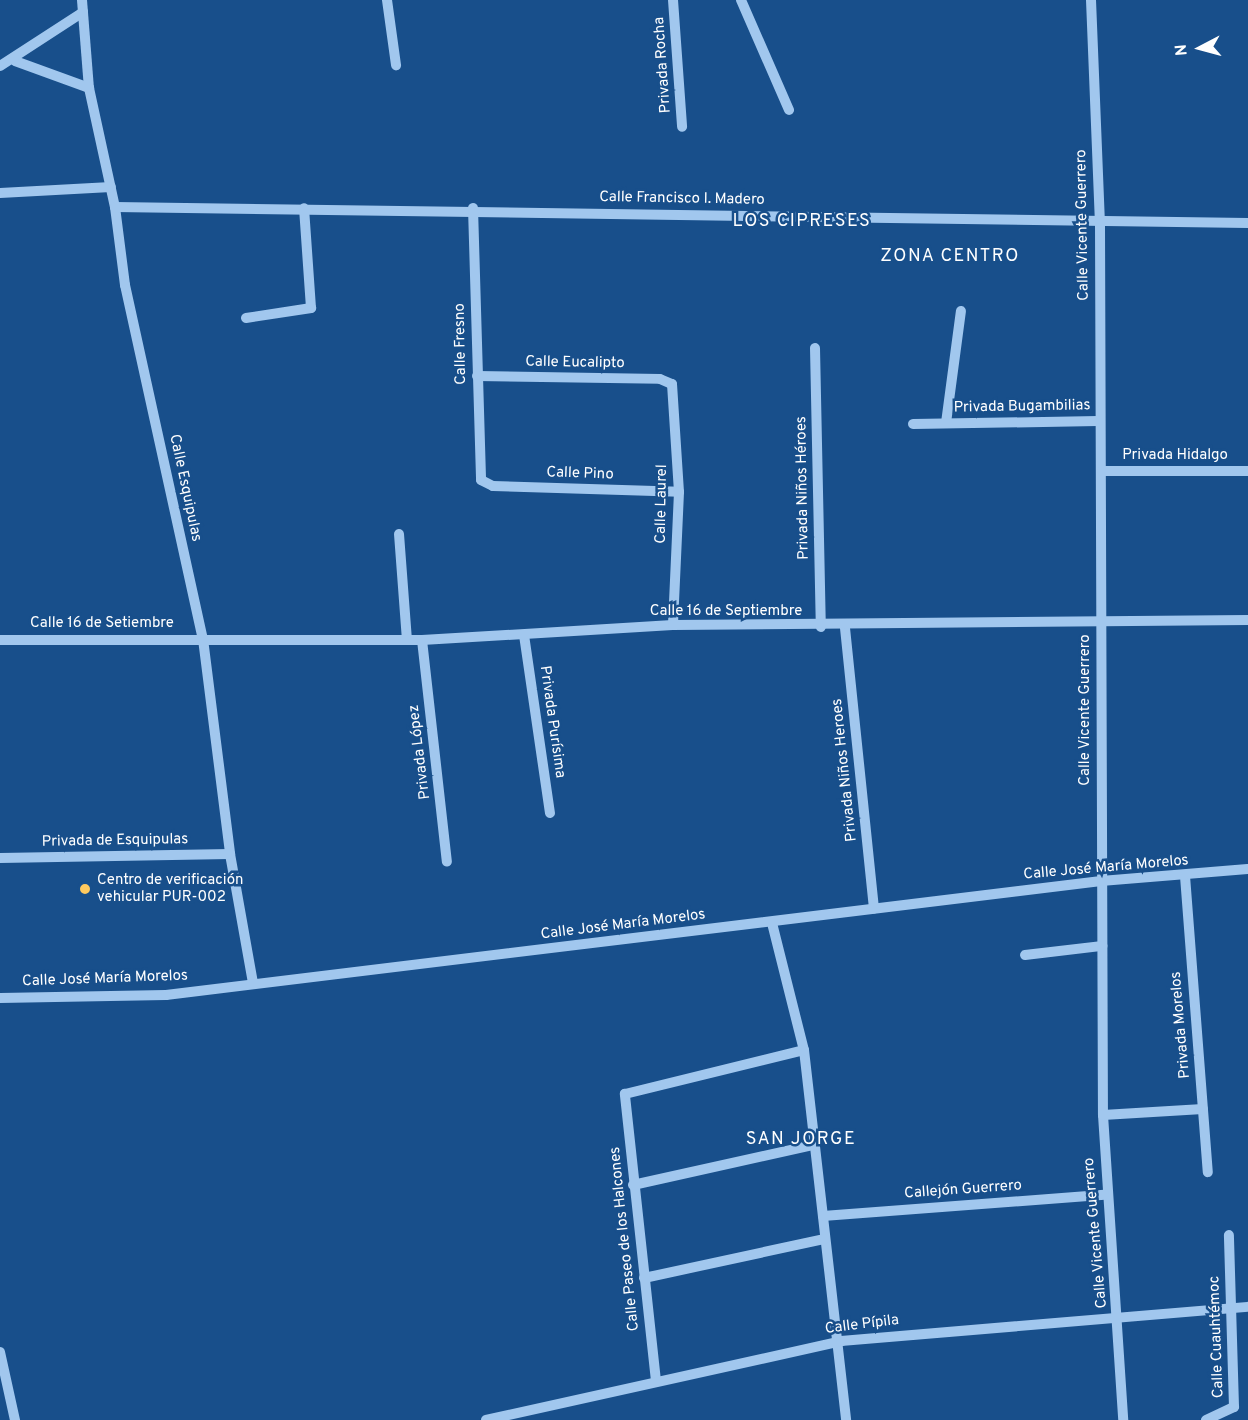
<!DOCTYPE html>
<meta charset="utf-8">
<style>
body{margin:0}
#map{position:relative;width:1248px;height:1420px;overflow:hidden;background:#184f8b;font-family:Overpass,sans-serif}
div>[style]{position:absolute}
.minor>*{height:10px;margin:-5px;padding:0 5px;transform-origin:5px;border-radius:5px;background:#a1c7ee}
.dots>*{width:16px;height:16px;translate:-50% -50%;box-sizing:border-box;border:3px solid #184f8b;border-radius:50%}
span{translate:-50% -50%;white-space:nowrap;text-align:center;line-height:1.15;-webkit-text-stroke:5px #184f8b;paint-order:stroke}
.street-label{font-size:15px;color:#fff}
.poi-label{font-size:15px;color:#fff}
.left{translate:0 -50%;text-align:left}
.quarter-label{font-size:18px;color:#fff;letter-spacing:1.5px}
.north{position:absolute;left:1170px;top:18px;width:60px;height:60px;-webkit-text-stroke:4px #184f8b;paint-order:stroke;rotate:264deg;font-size:16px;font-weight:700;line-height:24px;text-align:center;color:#fff}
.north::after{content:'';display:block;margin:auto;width:21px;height:27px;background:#fff;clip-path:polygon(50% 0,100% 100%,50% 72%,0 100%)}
</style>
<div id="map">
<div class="minor">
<div style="left:82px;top:0;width:88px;rotate:85.5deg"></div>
<div style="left:89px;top:88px;width:122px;rotate:77.7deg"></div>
<div style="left:115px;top:207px;width:79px;rotate:82.7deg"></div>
<div style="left:125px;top:285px;width:362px;rotate:77.6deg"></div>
<div style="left:203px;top:639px;width:217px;rotate:82.8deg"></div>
<div style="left:230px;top:854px;width:131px;rotate:79.9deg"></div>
<div style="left:387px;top:0;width:66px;rotate:82.1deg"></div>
<div style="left:673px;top:0;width:127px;rotate:85.9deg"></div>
<div style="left:741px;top:0;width:120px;rotate:66.4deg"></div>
<div style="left:1091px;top:0;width:225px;rotate:87.7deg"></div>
<div style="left:1100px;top:225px;width:890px;rotate:89.81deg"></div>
<div style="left:1103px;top:1115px;width:306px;rotate:86.2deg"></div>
<div style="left:15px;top:61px;width:79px;rotate:20deg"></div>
<div style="left:0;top:66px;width:99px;rotate:-33deg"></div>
<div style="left:0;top:193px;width:111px;rotate:-3.1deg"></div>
<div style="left:115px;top:207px;width:1133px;rotate:0.81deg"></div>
<div style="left:473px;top:208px;width:272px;rotate:88.3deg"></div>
<div style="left:481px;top:480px;width:13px;rotate:27deg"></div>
<div style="left:493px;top:486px;width:186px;rotate:1.8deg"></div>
<div style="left:246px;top:318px;width:66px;rotate:-8.7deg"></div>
<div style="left:311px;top:308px;width:100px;rotate:-94deg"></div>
<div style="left:815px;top:348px;width:279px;rotate:88.8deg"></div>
<div style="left:477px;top:376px;width:183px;rotate:0.9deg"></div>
<div style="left:660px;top:379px;width:13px;rotate:23deg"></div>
<div style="left:672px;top:384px;width:108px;rotate:86.3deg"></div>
<div style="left:679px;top:492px;width:133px;rotate:92.6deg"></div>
<div style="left:946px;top:423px;width:113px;rotate:-82.4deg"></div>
<div style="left:913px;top:424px;width:185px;rotate:-0.9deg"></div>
<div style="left:1102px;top:471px;width:146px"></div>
<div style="left:399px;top:534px;width:106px;rotate:85.7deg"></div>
<div style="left:845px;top:628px;width:282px;rotate:84.1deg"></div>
<div style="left:524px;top:635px;width:180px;rotate:81.7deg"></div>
<div style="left:0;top:640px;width:422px"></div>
<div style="left:422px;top:640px;width:251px;rotate:-3.4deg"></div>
<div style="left:673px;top:625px;width:575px;rotate:-0.5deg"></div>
<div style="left:422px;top:640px;width:223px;rotate:83.6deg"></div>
<div style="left:0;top:858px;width:230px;rotate:-1deg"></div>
<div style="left:1185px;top:876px;width:297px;rotate:85.6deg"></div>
<div style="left:772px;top:923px;width:131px;rotate:75.9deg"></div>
<div style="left:804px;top:1050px;width:372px;rotate:83.5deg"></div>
<div style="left:1025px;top:955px;width:78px;rotate:-6.7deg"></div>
<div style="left:0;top:998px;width:166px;rotate:-1deg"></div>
<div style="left:166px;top:995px;width:942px;rotate:-6.95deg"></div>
<div style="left:1101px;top:881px;width:147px;rotate:-4.7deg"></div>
<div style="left:1103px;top:1115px;width:100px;rotate:-3.4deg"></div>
<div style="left:633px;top:1185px;width:185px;rotate:-12.5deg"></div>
<div style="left:823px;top:1216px;width:282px;rotate:-4.3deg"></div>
<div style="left:644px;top:1278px;width:185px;rotate:-12.2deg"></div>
<div style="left:0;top:1352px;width:70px;rotate:77.6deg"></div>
<div style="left:656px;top:1381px;width:289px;rotate:-96.2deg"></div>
<div style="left:625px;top:1094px;width:184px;rotate:-13.8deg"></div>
<div style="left:486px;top:1420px;width:364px;rotate:-12.5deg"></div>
<div style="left:841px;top:1341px;width:408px;rotate:-4.8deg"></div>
<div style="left:1206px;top:1420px;width:31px;rotate:-25deg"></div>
<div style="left:1234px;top:1407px;width:172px;rotate:-91.7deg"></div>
</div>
<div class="dots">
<div style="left:85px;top:889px;background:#ffca5f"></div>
</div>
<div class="street-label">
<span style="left:663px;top:65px;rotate:-94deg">Privada Rocha</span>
<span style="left:682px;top:199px;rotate:1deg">Calle Francisco I. Madero</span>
<span style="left:1083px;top:225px;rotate:-91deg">Calle Vicente Guerrero</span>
<span style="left:461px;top:344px;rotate:-91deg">Calle Fresno</span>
<span style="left:575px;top:363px;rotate:1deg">Calle Eucalipto</span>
<span style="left:1022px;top:407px;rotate:-1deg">Privada Bugambilias</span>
<span style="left:1175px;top:456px">Privada Hidalgo</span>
<span style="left:580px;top:474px;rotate:2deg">Calle Pino</span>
<span style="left:185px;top:488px;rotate:78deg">Calle Esquipulas</span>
<span style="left:803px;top:488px;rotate:-91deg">Privada Niños Héroes</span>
<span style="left:662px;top:504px;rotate:-89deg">Calle Laurel</span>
<span style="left:726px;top:612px">Calle 16 de Septiembre</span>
<span style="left:102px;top:624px">Calle 16 de Setiembre</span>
<span style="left:1086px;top:710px;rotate:-90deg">Calle Vicente Guerrero</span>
<span style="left:552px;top:722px;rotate:82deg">Privada Purísima</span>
<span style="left:420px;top:752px;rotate:-97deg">Privada López</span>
<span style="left:845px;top:770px;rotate:-96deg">Privada Niños Heroes</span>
<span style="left:115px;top:841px;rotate:-1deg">Privada de Esquipulas</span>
<span style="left:1106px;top:868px;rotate:-5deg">Calle José María Morelos</span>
<span style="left:623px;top:925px;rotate:-7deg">Calle José María Morelos</span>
<span style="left:105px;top:979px;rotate:-2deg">Calle José María Morelos</span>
<span style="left:1181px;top:1025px;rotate:-95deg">Privada Morelos</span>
<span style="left:963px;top:1190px;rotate:-4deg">Callejón Guerrero</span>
<span style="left:1096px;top:1233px;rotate:-95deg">Calle Vicente Guerrero</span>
<span style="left:625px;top:1239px;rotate:-96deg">Calle Paseo de los Halcones</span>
<span style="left:862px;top:1325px;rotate:-7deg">Calle Pípila</span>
<span style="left:1217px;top:1337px;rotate:-92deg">Calle Cuauhtémoc</span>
</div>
<div class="poi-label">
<span class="left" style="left:97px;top:889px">Centro de verificación<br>vehicular PUR-002</span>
</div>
<div class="quarter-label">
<span style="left:802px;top:222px">LOS CIPRESES</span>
<span style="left:950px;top:257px">ZONA CENTRO</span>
<span style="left:801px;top:1140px">SAN JORGE</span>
</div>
<div class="north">N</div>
</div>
